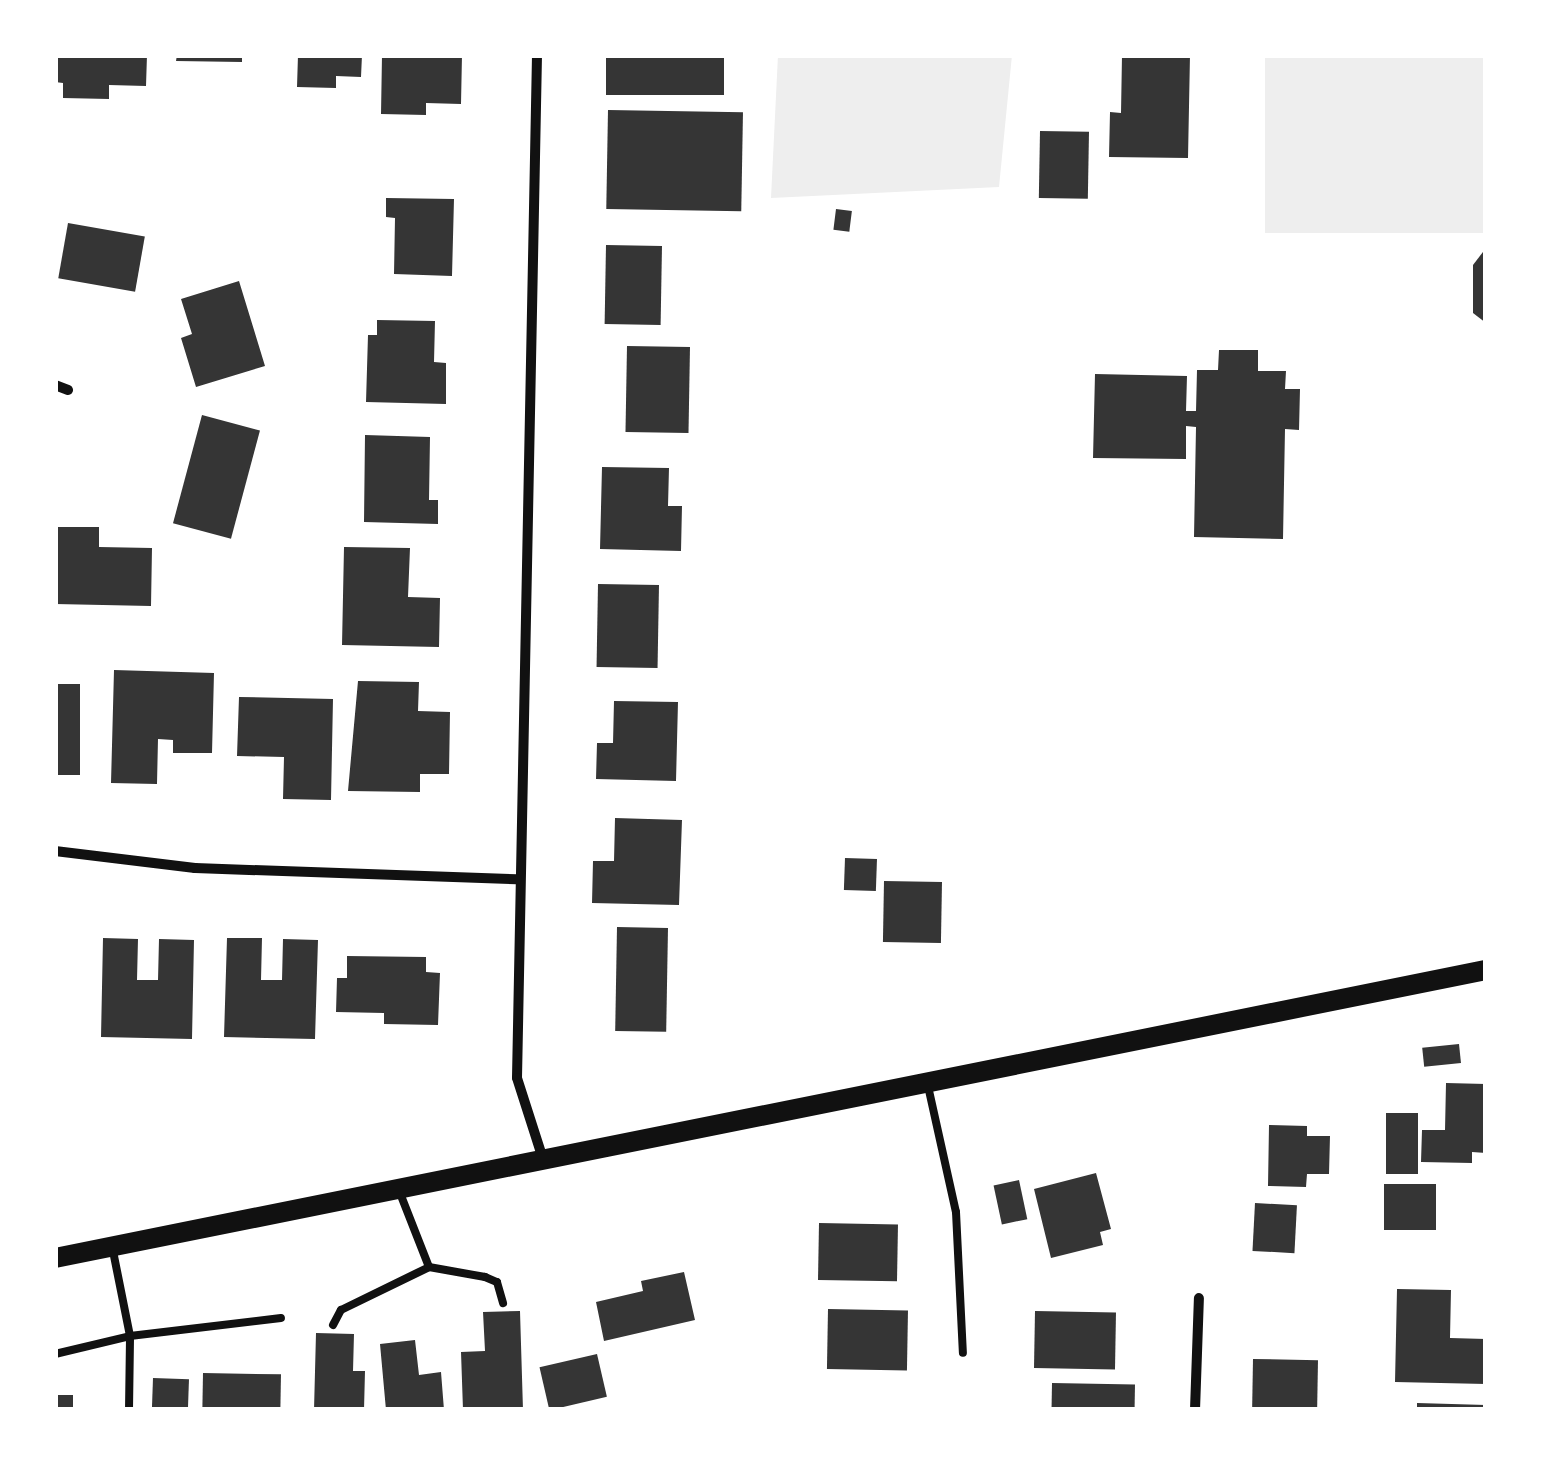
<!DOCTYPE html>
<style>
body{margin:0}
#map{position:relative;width:1541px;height:1465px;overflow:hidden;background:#fff;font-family:Figtree,sans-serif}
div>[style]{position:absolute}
.green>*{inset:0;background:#eee;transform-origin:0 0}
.building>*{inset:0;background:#353535;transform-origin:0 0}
.service>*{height:8px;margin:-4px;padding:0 4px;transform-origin:4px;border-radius:4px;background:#111}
.minor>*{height:10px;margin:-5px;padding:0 5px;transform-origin:5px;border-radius:5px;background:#111}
.secondary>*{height:20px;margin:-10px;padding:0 10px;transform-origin:10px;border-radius:10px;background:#111}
span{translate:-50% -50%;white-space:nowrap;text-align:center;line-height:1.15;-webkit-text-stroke:8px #fff;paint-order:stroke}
.frame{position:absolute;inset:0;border:58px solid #fff;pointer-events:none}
</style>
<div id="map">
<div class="green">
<div style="clip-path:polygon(778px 55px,1012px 55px,999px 187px,771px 198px)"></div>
<div style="left:1265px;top:55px;width:221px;height:178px"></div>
</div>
<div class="building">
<div style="clip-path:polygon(55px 55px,147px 55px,146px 86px,109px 85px,109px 99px,63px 98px,63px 83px,55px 82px)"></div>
<div style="clip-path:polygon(177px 55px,242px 55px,242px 62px,176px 61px)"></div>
<div style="clip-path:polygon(298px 55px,362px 55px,361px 77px,336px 76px,336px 88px,297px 87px)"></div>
<div style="clip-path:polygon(382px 55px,462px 55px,461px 104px,426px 103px,426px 115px,381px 114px)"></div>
<div style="left:606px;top:55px;width:118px;height:40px"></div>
<div style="clip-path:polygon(1122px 55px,1190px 55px,1188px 158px,1109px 157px,1110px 112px,1121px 113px)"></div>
<div style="left:608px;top:110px;width:135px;height:99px;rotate:1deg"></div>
<div style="left:1040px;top:131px;width:49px;height:67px;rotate:1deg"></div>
<div style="clip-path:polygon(386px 198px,454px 199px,452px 276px,394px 274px,395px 218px,386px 217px)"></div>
<div style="left:836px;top:209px;width:16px;height:21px;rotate:7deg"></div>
<div style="left:68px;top:223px;width:78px;height:56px;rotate:10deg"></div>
<div style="left:606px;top:245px;width:56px;height:79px;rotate:1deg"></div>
<div style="clip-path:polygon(1486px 248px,1486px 323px,1473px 313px,1473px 265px)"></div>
<div style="clip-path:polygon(239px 281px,265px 366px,196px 387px,181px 338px,192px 334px,181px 299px)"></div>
<div style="clip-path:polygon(377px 320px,435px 321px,434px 362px,446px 363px,446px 404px,366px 402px,368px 335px,377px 335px)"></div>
<div style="left:627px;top:346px;width:63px;height:86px;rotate:1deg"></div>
<div style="clip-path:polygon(1219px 350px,1258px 350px,1258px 371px,1286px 371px,1285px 389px,1300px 389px,1299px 430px,1285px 429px,1283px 539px,1194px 537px,1196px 427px,1186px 426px,1186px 459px,1093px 458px,1095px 374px,1187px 376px,1186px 411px,1196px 411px,1197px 370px,1218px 370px)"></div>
<div style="left:202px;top:415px;width:60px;height:112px;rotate:15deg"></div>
<div style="clip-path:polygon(365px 435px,430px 437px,429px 500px,438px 500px,438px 524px,364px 522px)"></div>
<div style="clip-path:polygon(602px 467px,669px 468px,668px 506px,682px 506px,681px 551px,600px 549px)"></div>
<div style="clip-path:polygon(56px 527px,99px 527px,99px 547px,152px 548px,151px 606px,55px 604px)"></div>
<div style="clip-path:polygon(344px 547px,410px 548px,408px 597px,440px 598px,439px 647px,342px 645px)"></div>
<div style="left:598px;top:584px;width:61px;height:83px;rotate:1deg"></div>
<div style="clip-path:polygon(114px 670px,214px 673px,212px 753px,173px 753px,173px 740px,158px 739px,157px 784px,111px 783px)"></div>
<div style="clip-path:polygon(358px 681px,419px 682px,418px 711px,450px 712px,449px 774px,420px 774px,420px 792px,348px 791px)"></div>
<div style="left:55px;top:684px;width:25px;height:91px"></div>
<div style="clip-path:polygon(239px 697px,333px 699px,331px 800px,283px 799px,284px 757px,237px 756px)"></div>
<div style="clip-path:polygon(614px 701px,678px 702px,676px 781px,596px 779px,597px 743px,613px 743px)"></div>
<div style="clip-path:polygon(615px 818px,682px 820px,679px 905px,592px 903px,593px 861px,614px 861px)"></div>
<div style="left:845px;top:858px;width:32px;height:32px;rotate:2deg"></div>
<div style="left:884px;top:881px;width:58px;height:61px;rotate:1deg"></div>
<div style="left:617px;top:927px;width:51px;height:104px;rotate:1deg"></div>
<div style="clip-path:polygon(103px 938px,138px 939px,137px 980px,158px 980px,159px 939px,194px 940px,192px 1039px,101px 1037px)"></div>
<div style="clip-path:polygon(227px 938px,262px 938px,261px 980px,282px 980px,283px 939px,318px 940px,315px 1039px,224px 1037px)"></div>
<div style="clip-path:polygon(347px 956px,426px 957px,426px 972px,440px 973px,438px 1025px,384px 1024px,384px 1013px,336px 1012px,337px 978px,347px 978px)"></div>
<div style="left:1459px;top:1044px;width:19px;height:37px;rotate:84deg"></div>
<div style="clip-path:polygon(1446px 1083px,1486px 1084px,1486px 1153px,1472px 1152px,1472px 1163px,1421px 1162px,1422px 1130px,1445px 1130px)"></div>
<div style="left:1386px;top:1113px;width:32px;height:61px"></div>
<div style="clip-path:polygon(1269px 1125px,1307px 1126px,1307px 1136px,1330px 1136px,1329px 1174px,1307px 1174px,1306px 1187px,1268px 1186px)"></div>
<div style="clip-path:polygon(1096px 1173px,1111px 1229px,1100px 1232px,1103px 1245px,1051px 1258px,1034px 1189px)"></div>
<div style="left:1019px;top:1180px;width:40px;height:26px;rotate:78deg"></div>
<div style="left:1384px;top:1184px;width:52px;height:46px"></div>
<div style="left:1255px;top:1203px;width:42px;height:48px;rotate:3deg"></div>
<div style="left:819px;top:1223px;width:79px;height:57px;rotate:1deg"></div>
<div style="clip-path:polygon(684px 1272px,695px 1320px,604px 1341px,596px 1302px,643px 1291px,641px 1281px)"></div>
<div style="clip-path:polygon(1397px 1289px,1451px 1290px,1450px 1338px,1486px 1339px,1486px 1384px,1395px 1382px)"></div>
<div style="left:828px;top:1309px;width:80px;height:60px;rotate:1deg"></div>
<div style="clip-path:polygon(520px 1311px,523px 1410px,463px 1410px,461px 1352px,485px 1351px,483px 1312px)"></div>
<div style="left:1035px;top:1311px;width:81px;height:57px;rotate:1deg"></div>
<div style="clip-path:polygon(316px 1333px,354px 1334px,353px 1371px,365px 1371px,364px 1410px,314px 1410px)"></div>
<div style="clip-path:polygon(415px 1340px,419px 1375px,441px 1372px,444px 1410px,386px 1410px,380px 1344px)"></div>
<div style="left:597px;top:1354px;width:44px;height:59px;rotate:77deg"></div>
<div style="left:1253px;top:1359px;width:65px;height:51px;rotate:1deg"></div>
<div style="left:203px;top:1373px;width:78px;height:37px;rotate:1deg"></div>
<div style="left:153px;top:1378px;width:36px;height:32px;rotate:2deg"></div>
<div style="left:1052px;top:1383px;width:83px;height:27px;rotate:1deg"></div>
<div style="left:55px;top:1395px;width:18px;height:15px"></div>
<div style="clip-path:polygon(1417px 1403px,1486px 1405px,1486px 1410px,1417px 1410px)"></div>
</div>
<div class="service">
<div style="left:928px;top:1086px;width:129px;rotate:77.5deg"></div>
<div style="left:956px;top:1212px;width:141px;rotate:87.2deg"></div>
<div style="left:429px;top:1267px;width:57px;rotate:10.1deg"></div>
<div style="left:485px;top:1277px;width:13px;rotate:23deg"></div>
<div style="left:497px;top:1282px;width:22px;rotate:74deg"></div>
<div style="left:333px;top:1325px;width:17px;rotate:-62deg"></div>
<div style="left:341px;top:1310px;width:98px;rotate:-26deg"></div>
<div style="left:429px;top:1267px;width:79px;rotate:-111.4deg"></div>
<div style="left:55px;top:1354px;width:77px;rotate:-13.5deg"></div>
<div style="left:130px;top:1336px;width:87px;rotate:-101.3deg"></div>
<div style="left:129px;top:1410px;width:74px;rotate:-89.2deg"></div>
<div style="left:130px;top:1336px;width:152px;rotate:-6.8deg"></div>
</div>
<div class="minor">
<div style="left:537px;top:55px;width:1023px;rotate:91.12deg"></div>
<div style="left:517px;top:1078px;width:85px;rotate:72.2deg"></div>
<div style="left:55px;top:385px;width:14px;rotate:21deg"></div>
<div style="left:55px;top:851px;width:141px;rotate:6.9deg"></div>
<div style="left:195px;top:868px;width:322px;rotate:2deg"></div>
<div style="left:1195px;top:1410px;width:112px;rotate:-88deg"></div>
</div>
<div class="secondary">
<div style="left:55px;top:1258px;width:1460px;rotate:-11.38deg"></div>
</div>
<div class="frame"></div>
</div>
